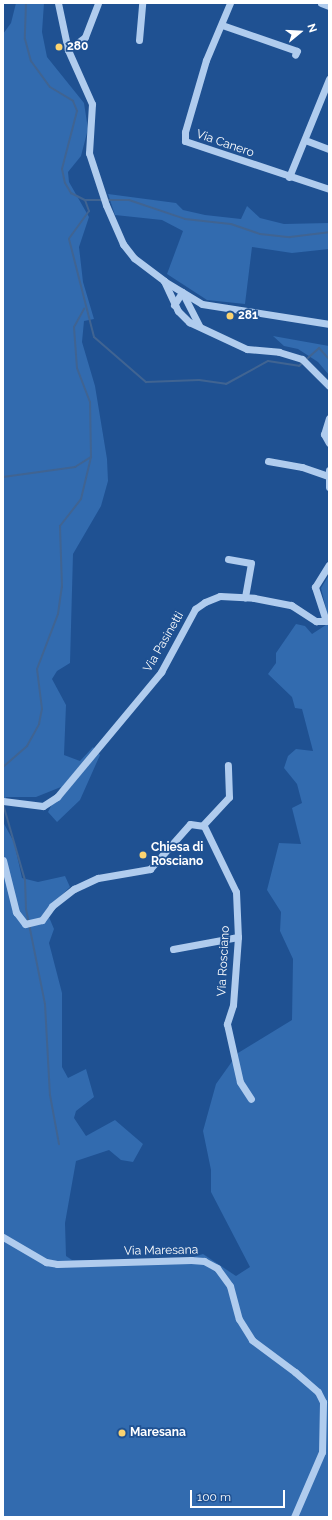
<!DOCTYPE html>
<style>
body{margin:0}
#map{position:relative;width:332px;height:1520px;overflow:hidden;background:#1f5192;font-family:Raleway,sans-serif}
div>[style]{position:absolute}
.green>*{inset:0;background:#326baf}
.stream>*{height:2px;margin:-1px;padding:0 1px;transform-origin:1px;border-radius:1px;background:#406492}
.minor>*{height:7px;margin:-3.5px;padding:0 3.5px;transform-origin:3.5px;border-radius:3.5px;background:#b0ccee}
.dots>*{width:11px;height:11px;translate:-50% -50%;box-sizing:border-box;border:2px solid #1f5192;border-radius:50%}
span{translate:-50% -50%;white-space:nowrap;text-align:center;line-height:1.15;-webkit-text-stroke:3.5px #1f5192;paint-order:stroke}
.poi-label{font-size:12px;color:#fff;font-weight:700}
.left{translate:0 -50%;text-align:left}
.street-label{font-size:12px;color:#fff}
.frame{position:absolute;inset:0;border:4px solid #fff;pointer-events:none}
.north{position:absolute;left:280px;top:12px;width:40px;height:40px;-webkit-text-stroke:3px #1f5192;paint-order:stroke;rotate:72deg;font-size:11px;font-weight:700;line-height:16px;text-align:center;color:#fff}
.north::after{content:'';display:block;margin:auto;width:14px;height:18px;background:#fff;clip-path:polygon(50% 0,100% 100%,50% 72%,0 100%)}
.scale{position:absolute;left:190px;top:1490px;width:95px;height:18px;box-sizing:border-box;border:2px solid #fff;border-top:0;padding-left:5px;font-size:12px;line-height:14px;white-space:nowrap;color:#fff;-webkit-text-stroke:3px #1f5192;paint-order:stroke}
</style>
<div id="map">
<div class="green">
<div style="clip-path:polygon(16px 3px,44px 3px,42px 32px,47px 57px,84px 103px,88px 129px,81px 156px,68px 172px,69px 182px,89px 217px,79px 247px,83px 282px,94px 319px,84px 321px,82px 342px,95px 386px,107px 459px,108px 481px,101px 506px,73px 554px,70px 663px,57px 671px,52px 679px,66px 705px,64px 755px,80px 761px,93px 747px,100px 755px,80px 800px,57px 822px,48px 812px,61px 787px,36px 797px,6px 797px,3px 804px,3px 34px,11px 23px)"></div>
<div style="clip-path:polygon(108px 194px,176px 203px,183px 210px,205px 215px,241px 219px,247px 206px,260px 218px,284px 224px,329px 223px,329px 249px,292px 253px,252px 247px,245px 304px,207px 300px,167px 274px,183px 231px,162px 220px,115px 215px)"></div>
<div style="clip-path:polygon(273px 336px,329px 346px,329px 375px,318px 362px,298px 349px,284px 346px)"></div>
<div style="clip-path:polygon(329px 575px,329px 621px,321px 588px)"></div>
<div style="clip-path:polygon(329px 623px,329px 1517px,3px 1517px,3px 822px,14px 842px,22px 878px,38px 882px,65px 876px,70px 887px,46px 910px,54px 929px,49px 943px,62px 993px,62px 1067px,68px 1078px,86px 1069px,94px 1097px,76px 1111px,74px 1118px,86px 1136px,115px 1120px,143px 1144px,133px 1162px,121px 1160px,109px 1150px,76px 1161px,65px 1223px,66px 1256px,72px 1260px,110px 1260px,190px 1258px,203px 1254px,236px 1276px,250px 1267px,211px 1192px,211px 1170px,203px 1131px,216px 1084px,238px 1053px,292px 1020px,293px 959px,280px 931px,281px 912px,267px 890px,279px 843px,301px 844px,292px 808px,302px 803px,297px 784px,284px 768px,288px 756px,296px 749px,313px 751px,302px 709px,295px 708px,292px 697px,268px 674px,276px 663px,276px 653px,296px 624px,305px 626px,312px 634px)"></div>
</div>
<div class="stream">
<div style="left:26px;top:3px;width:36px;rotate:92deg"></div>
<div style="left:25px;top:39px;width:23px;rotate:75deg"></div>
<div style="left:31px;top:61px;width:32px;rotate:54deg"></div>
<div style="left:50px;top:87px;width:27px;rotate:31deg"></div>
<div style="left:73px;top:101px;width:11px;rotate:68deg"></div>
<div style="left:77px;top:111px;width:60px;rotate:104.5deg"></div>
<div style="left:62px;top:169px;width:14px;rotate:78deg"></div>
<div style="left:65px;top:183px;width:12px;rotate:59deg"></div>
<div style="left:71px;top:193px;width:16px;rotate:27deg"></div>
<div style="left:85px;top:200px;width:12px;rotate:70deg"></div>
<div style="left:89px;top:211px;width:34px;rotate:126deg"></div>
<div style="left:69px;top:239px;width:101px;rotate:75.7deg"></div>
<div style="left:94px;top:337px;width:69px;rotate:40.9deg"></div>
<div style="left:146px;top:382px;width:53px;rotate:-2.2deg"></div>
<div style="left:199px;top:380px;width:27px;rotate:8deg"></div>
<div style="left:226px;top:384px;width:48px;rotate:-28.7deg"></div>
<div style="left:268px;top:361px;width:31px;rotate:9deg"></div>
<div style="left:299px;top:366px;width:27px;rotate:-42deg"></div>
<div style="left:319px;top:348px;width:15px;rotate:48deg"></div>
<div style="left:85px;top:200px;width:17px"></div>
<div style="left:106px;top:200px;width:23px"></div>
<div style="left:129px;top:200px;width:59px;rotate:18.7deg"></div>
<div style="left:185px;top:219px;width:46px;rotate:6.2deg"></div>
<div style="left:231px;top:224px;width:31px;rotate:19deg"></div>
<div style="left:260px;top:234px;width:30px;rotate:6deg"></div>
<div style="left:290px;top:237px;width:39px;rotate:-7deg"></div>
<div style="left:3px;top:477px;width:73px;rotate:-7.9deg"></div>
<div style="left:75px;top:467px;width:19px;rotate:-32deg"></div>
<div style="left:91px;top:457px;width:55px;rotate:-91deg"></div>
<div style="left:90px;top:402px;width:36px;rotate:-111deg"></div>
<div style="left:77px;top:368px;width:41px;rotate:-94.2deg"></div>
<div style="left:74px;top:327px;width:21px;rotate:-61deg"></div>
<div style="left:3px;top:767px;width:32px;rotate:-41deg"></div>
<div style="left:27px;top:746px;width:25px;rotate:-61deg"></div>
<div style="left:39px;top:724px;width:15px;rotate:-79deg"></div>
<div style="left:42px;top:709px;width:40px;rotate:-97.1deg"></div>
<div style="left:37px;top:669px;width:59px;rotate:-69.1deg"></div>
<div style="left:58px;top:614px;width:27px;rotate:-82deg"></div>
<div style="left:62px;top:587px;width:61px;rotate:-91.9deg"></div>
<div style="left:60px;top:526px;width:34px;rotate:-52deg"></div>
<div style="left:81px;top:499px;width:43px;rotate:-76.6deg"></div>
<div style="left:3px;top:804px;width:79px;rotate:73.9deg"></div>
<div style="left:25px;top:880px;width:29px;rotate:88deg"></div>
<div style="left:26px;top:909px;width:97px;rotate:78.7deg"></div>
<div style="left:45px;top:1004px;width:91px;rotate:86.9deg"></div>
<div style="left:50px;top:1095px;width:50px;rotate:79.6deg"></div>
</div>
<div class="minor">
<div style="left:58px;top:3px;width:48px;rotate:78deg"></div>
<div style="left:68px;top:50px;width:59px;rotate:66deg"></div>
<div style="left:92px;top:104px;width:49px;rotate:93.5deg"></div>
<div style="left:89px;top:153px;width:55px;rotate:71.9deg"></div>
<div style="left:106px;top:205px;width:43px;rotate:66.4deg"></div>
<div style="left:123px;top:244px;width:18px;rotate:52deg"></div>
<div style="left:134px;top:258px;width:38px;rotate:37deg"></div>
<div style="left:164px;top:281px;width:44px;rotate:31.2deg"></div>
<div style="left:202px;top:304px;width:129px;rotate:8.9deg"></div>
<div style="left:230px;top:3px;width:62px;rotate:112.8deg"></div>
<div style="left:206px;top:60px;width:75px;rotate:106.3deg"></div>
<div style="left:185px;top:132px;width:9px;rotate:90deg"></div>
<div style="left:185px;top:141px;width:152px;rotate:18.4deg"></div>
<div style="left:321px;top:3px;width:9px;rotate:21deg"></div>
<div style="left:222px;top:25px;width:79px;rotate:19.1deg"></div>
<div style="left:297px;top:51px;width:4px;rotate:117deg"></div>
<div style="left:139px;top:40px;width:37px;rotate:-85deg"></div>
<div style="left:68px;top:50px;width:21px;rotate:-37deg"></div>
<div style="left:85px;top:37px;width:36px;rotate:-69deg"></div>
<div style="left:305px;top:140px;width:26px;rotate:21deg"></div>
<div style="left:289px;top:177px;width:106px;rotate:-67.8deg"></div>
<div style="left:164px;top:281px;width:33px;rotate:65deg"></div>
<div style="left:178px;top:311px;width:16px;rotate:45deg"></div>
<div style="left:189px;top:322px;width:64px;rotate:25deg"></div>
<div style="left:247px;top:349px;width:32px;rotate:5deg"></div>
<div style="left:279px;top:352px;width:24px;rotate:17deg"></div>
<div style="left:302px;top:359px;width:38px;rotate:45deg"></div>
<div style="left:174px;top:305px;width:15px;rotate:-58deg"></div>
<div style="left:182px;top:292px;width:38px;rotate:63deg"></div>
<div style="left:329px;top:418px;width:17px;rotate:107deg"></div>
<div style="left:324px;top:434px;width:10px;rotate:61deg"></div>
<div style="left:268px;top:461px;width:35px;rotate:10deg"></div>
<div style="left:302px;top:467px;width:28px;rotate:19deg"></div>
<div style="left:329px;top:470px;width:17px;rotate:90deg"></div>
<div style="left:228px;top:559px;width:23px;rotate:10deg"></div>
<div style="left:251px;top:563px;width:35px;rotate:100deg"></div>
<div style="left:3px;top:801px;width:40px;rotate:7.1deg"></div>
<div style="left:43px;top:806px;width:17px;rotate:-33deg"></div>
<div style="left:57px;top:797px;width:163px;rotate:-50.2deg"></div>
<div style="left:161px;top:672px;width:72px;rotate:-61.6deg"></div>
<div style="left:195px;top:609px;width:12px;rotate:-35deg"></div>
<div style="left:205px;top:602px;width:16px;rotate:-22deg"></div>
<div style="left:220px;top:596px;width:34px;rotate:3deg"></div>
<div style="left:254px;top:598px;width:38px;rotate:11deg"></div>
<div style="left:291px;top:605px;width:30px;rotate:33deg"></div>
<div style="left:316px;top:621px;width:10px"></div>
<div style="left:326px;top:621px;width:36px;rotate:-108deg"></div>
<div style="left:315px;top:587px;width:26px;rotate:-58deg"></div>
<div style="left:203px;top:825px;width:38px;rotate:-47deg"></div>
<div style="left:229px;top:797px;width:32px;rotate:-92deg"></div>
<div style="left:3px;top:860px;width:54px;rotate:76deg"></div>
<div style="left:16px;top:912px;width:15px;rotate:53deg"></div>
<div style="left:25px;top:924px;width:17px;rotate:-13deg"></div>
<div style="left:42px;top:920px;width:17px;rotate:-54deg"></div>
<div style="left:52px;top:906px;width:28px;rotate:-38deg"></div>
<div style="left:74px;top:889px;width:26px;rotate:-25deg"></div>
<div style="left:98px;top:878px;width:53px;rotate:-9.8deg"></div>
<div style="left:150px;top:869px;width:60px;rotate:-48.4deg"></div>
<div style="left:190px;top:824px;width:14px;rotate:8deg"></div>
<div style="left:204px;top:826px;width:73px;rotate:64.1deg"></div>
<div style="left:236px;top:892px;width:45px;rotate:87.5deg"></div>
<div style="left:238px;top:937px;width:68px;rotate:94.2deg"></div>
<div style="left:233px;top:1005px;width:20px;rotate:108deg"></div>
<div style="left:227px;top:1024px;width:59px;rotate:77.4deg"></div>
<div style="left:240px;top:1082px;width:20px;rotate:57deg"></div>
<div style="left:173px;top:949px;width:66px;rotate:-10.5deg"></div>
<div style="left:3px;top:1237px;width:50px;rotate:30.2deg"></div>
<div style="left:46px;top:1262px;width:11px;rotate:10deg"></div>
<div style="left:57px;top:1264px;width:134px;rotate:-1.7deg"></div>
<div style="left:191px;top:1260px;width:13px;rotate:4deg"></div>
<div style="left:204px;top:1261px;width:15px;rotate:28deg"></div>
<div style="left:217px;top:1268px;width:22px;rotate:54deg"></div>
<div style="left:230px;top:1286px;width:34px;rotate:75deg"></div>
<div style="left:239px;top:1319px;width:25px;rotate:58deg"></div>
<div style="left:252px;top:1340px;width:54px;rotate:36.7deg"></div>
<div style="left:295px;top:1372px;width:30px;rotate:41deg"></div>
<div style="left:318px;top:1392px;width:11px;rotate:63deg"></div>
<div style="left:323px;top:1402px;width:50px;rotate:91.1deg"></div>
<div style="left:322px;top:1452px;width:71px;rotate:113.3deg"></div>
</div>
<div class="dots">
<div style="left:59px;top:47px;background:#fbd370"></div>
<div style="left:230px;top:316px;background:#fbd370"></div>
<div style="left:143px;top:855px;background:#fbd370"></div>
<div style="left:122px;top:1433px;background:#fbd370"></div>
</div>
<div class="poi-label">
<span class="left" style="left:67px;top:47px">280</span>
<span class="left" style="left:238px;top:316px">281</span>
<span class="left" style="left:151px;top:855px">Chiesa di<br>Rosciano</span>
<span class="left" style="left:130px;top:1433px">Maresana</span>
</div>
<div class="street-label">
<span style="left:225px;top:144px;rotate:19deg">Via Canero</span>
<span style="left:164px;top:642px;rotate:-60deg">Via Pasinetti</span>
<span style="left:224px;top:961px;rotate:-87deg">Via Rosciano</span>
<span style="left:161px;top:1251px;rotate:-1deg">Via Maresana</span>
</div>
<div class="frame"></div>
<div class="north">N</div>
<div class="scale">100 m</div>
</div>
